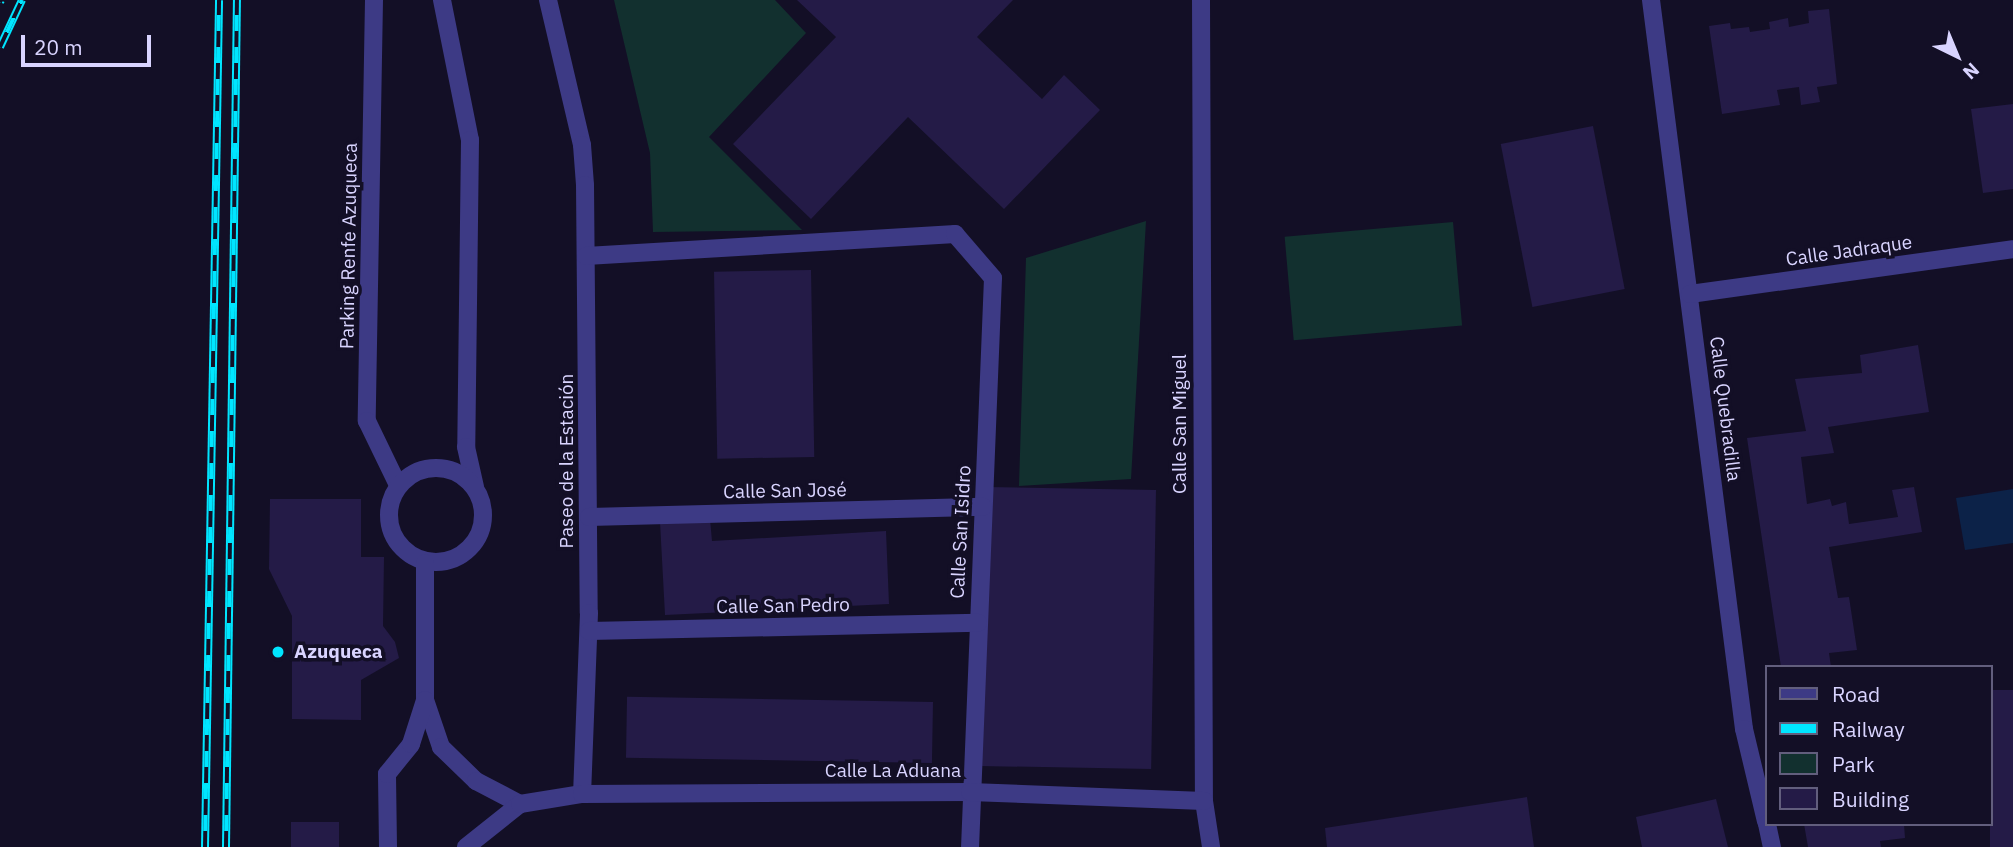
<!DOCTYPE html>
<meta charset="utf-8">
<style>
body{margin:0}
#map{position:relative;width:2013px;height:847px;overflow:hidden;background:#130f26;font-family:"IBM Plex Sans",sans-serif}
div>[style]{position:absolute}
.green>*{inset:0;background:#12302f;transform-origin:0 0}
.water>*{inset:0;background:#0c2248}
.building>*{inset:0;background:#241b47;transform-origin:0 0}
.minor>*{height:18px;margin:-9px;padding:0 9px;transform-origin:9px;border-radius:9px;background:#3d3a85}
.minor>.ring{margin:-9px;padding:0;box-sizing:content-box;background:none;border:18px solid #3d3a85;border-radius:50%}
.rail>*{height:8px;margin-top:-4px;transform-origin:0;background:repeating-linear-gradient(90deg,#130f26 0 16px,#00e5ff 0 32px);box-sizing:border-box;border-block:2px solid #00e5ff}
.dots>*{width:19px;height:19px;translate:-50% -50%;box-sizing:border-box;border:4px solid #130f26;border-radius:50%}
span{translate:-50% -50%;white-space:nowrap;text-align:center;line-height:1.15;-webkit-text-stroke:7px #130f26;paint-order:stroke}
.street-label{font-size:19px;color:#d9d4ff}
.poi-label{font-size:19px;color:#d9d4ff;font-weight:700}
.left{translate:0 -50%;text-align:left}
.legend{position:absolute;left:1765px;top:665px;width:228px;height:161px;box-sizing:border-box;background:#130f26;border:2px solid #625e7d;margin:0;padding:9px 12px;list-style:none;font-size:21px;color:#d9d4ff}
.legend li{display:flex;align-items:center;gap:14px;height:35px}
.legend b{width:35px;border:2px solid #625e7d}
.north{position:absolute;left:1922px;top:21px;width:70px;height:70px;-webkit-text-stroke:5px #130f26;paint-order:stroke;rotate:137deg;font-size:19px;font-weight:700;line-height:28px;text-align:center;color:#d9d4ff}
.north::after{content:'';display:block;margin:auto;width:24px;height:32px;background:#d9d4ff;clip-path:polygon(50% 0,100% 100%,50% 72%,0 100%)}
.scale{position:absolute;left:21px;top:35px;width:130px;height:32px;box-sizing:border-box;border:4px solid #d9d4ff;border-top:0;padding-left:9px;font-size:21px;line-height:24px;white-space:nowrap;color:#d9d4ff;-webkit-text-stroke:5px #130f26;paint-order:stroke}
</style>
<div id="map">
<div class="green">
<div style="clip-path:polygon(614px 0,775px 0,806px 33px,709px 137px,802px 230px,653px 232px,650px 153px)"></div>
<div style="clip-path:polygon(1146px 221px,1131px 479px,1019px 486px,1026px 258px)"></div>
<div style="left:1453px;top:222px;width:104px;height:169px;rotate:85deg"></div>
</div>
<div class="water">
<div style="clip-path:polygon(2013px 489px,2013px 543px,1965px 550px,1956px 498px)"></div>
</div>
<div class="building">
<div style="clip-path:polygon(797px 0,1013px 0,977px 37px,1042px 99px,1064px 75px,1100px 110px,1004px 209px,908px 117px,811px 219px,733px 144px,836px 37px)"></div>
<div style="clip-path:polygon(1829px 9px,1837px 84px,1817px 87px,1820px 102px,1801px 105px,1799px 87px,1777px 90px,1780px 105px,1722px 114px,1709px 26px,1730px 23px,1731px 29px,1749px 27px,1750px 32px,1770px 29px,1769px 22px,1788px 18px,1789px 27px,1809px 23px,1808px 11px)"></div>
<div style="clip-path:polygon(2013px 104px,2013px 189px,1983px 193px,1971px 109px)"></div>
<div style="left:1593px;top:126px;width:166px;height:94px;rotate:79deg"></div>
<div style="left:811px;top:270px;width:187px;height:97px;rotate:89deg"></div>
<div style="clip-path:polygon(1918px 345px,1929px 412px,1828px 427px,1834px 453px,1801px 457px,1807px 504px,1830px 499px,1832px 506px,1846px 502px,1849px 524px,1898px 517px,1892px 490px,1914px 487px,1922px 532px,1829px 547px,1838px 598px,1849px 597px,1857px 650px,1829px 653px,1831px 667px,1781px 667px,1747px 438px,1806px 431px,1795px 379px,1862px 373px,1860px 355px)"></div>
<div style="left:1156px;top:490px;width:279px;height:172px;rotate:91deg"></div>
<div style="clip-path:polygon(270px 499px,361px 499px,361px 557px,384px 557px,383px 626px,395px 642px,399px 658px,361px 680px,361px 720px,292px 719px,292px 616px,269px 569px)"></div>
<div style="clip-path:polygon(710px 519px,712px 541px,886px 531px,889px 604px,665px 615px,660px 522px)"></div>
<div style="left:2013px;top:690px;width:157px;height:23px;rotate:90deg"></div>
<div style="left:933px;top:702px;width:61px;height:306px;rotate:91deg"></div>
<div style="clip-path:polygon(1527px 797px,1534px 847px,1327px 847px,1325px 828px)"></div>
<div style="clip-path:polygon(1716px 799px,1728px 847px,1642px 847px,1636px 817px)"></div>
<div style="left:291px;top:822px;width:48px;height:25px"></div>
<div style="clip-path:polygon(1804px 824px,1904px 824px,1905px 838px,1880px 841px,1881px 847px,1808px 847px)"></div>
</div>
<div class="minor">
<div style="left:374px;top:0;width:421px;rotate:91deg"></div>
<div style="left:367px;top:421px;width:71px;rotate:64.2deg"></div>
<div style="left:442px;top:0;width:143px;rotate:78.7deg"></div>
<div style="left:470px;top:140px;width:307px;rotate:90.7deg"></div>
<div style="left:466px;top:447px;width:41px;rotate:77.3deg"></div>
<div style="left:548px;top:0;width:149px;rotate:76.8deg"></div>
<div style="left:582px;top:145px;width:40px;rotate:85.7deg"></div>
<div style="left:585px;top:185px;width:428px;rotate:89.5deg"></div>
<div style="left:589px;top:613px;width:181px;rotate:92.2deg"></div>
<div style="left:1201px;top:0;width:801px;rotate:89.79deg"></div>
<div style="left:1204px;top:801px;width:47px;rotate:81.3deg"></div>
<div style="left:1651px;top:0;width:735px;rotate:82.73deg"></div>
<div style="left:1744px;top:729px;width:95px;rotate:76.6deg"></div>
<div style="left:586px;top:256px;width:370px;rotate:-3.4deg"></div>
<div style="left:955px;top:234px;width:58px;rotate:49.2deg"></div>
<div style="left:993px;top:278px;width:569px;rotate:92.31deg"></div>
<div style="left:1690px;top:294px;width:326px;rotate:-7.9deg"></div>
<div class="ring" style="left:389px;top:468px;width:76px;height:76px"></div>
<div style="left:589px;top:517px;width:394px;rotate:-1.5deg"></div>
<div style="left:425px;top:563px;width:137px;rotate:90deg"></div>
<div style="left:425px;top:700px;width:50px;rotate:71.2deg"></div>
<div style="left:441px;top:747px;width:49px;rotate:44.2deg"></div>
<div style="left:476px;top:781px;width:50px;rotate:27.6deg"></div>
<div style="left:589px;top:631px;width:389px;rotate:-1.2deg"></div>
<div style="left:1767px;top:824px;width:24px;rotate:78deg"></div>
<div style="left:388px;top:847px;width:73px;rotate:-90.8deg"></div>
<div style="left:387px;top:774px;width:38px;rotate:-51deg"></div>
<div style="left:411px;top:744px;width:46px;rotate:-72.3deg"></div>
<div style="left:466px;top:847px;width:69px;rotate:-38.5deg"></div>
<div style="left:520px;top:804px;width:63px;rotate:-9.2deg"></div>
<div style="left:582px;top:794px;width:388px;rotate:-0.3deg"></div>
<div style="left:970px;top:792px;width:234px;rotate:2.2deg"></div>
</div>
<div class="rail">
<div style="left:0;top:2px;width:2px;rotate:-63deg"></div>
<div style="left:0;top:47px;width:52px;rotate:-64.9deg"></div>
<div style="left:205px;top:847px;width:847px;rotate:-89.05deg"></div>
<div style="left:226px;top:847px;width:847px;rotate:-89.26deg"></div>
</div>
<div class="dots">
<div style="left:278px;top:652px;background:#00e5ff"></div>
</div>
<div class="street-label">
<span style="left:349px;top:246px;rotate:-89deg">Parking Renfe Azuqueca</span>
<span style="left:1849px;top:251px;rotate:-8deg">Calle Jadraque</span>
<span style="left:1725px;top:409px;rotate:83deg">Calle Quebradilla</span>
<span style="left:1180px;top:424px;rotate:-90deg">Calle San Miguel</span>
<span style="left:567px;top:461px;rotate:-90deg">Paseo de la Estación</span>
<span style="left:785px;top:491px;rotate:-1deg">Calle San José</span>
<span style="left:961px;top:532px;rotate:-87deg">Calle San Isidro</span>
<span style="left:783px;top:606px;rotate:-1deg">Calle San Pedro</span>
<span style="left:893px;top:771px">Calle La Aduana</span>
</div>
<div class="poi-label">
<span class="left" style="left:294px;top:652px">Azuqueca</span>
</div>
<ul class="legend">
<li><b style="height:9px;background:#3d3a85"></b>Road</li>
<li><b style="height:9px;background:#00e5ff"></b>Railway</li>
<li><b style="height:19px;background:#12302f"></b>Park</li>
<li><b style="height:19px;background:#241b47"></b>Building</li>
</ul>
<div class="north">N</div>
<div class="scale">20 m</div>
</div>
